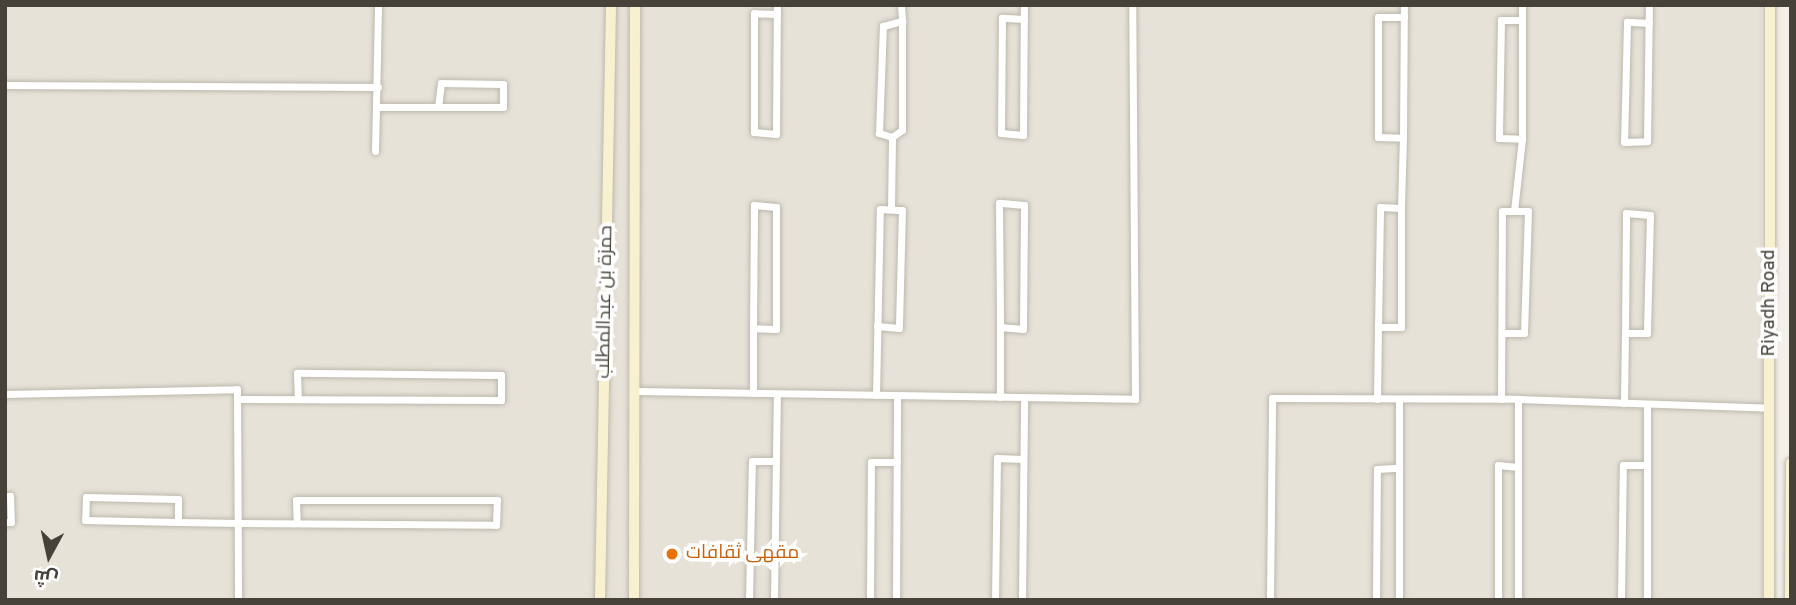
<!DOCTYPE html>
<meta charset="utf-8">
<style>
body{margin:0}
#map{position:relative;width:1796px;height:605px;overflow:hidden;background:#f3f0e9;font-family:Overpass,Cairo,sans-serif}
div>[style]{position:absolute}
.residential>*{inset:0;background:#e6e2d8;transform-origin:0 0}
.roads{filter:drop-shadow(0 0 2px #bdb8ad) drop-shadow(0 0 2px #bdb8ad)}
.street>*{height:7px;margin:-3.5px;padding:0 3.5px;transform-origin:3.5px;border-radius:3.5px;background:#fff}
.secondary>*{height:10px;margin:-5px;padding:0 5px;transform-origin:5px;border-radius:5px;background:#f8f0ce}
.dots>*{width:19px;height:19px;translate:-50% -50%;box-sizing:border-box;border:4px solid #fff;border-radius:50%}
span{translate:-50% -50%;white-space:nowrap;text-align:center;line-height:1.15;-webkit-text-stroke:7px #fff;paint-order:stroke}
.street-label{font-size:19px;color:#464139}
.food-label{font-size:19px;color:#c56008}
.left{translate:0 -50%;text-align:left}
.frame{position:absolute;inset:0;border:7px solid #464139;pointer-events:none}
.north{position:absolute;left:14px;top:521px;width:70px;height:70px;-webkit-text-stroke:5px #fff;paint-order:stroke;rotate:188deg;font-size:19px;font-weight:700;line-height:28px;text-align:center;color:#464139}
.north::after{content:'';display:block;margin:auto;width:24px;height:32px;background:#464139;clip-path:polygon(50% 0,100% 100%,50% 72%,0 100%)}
</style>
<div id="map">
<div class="residential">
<div style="left:5px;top:5px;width:1757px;height:595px"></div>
</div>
<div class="roads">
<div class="street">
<div style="left:901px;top:5px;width:16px;rotate:86deg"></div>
<div style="left:902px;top:21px;width:109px;rotate:90deg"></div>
<div style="left:902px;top:130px;width:12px;rotate:145deg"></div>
<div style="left:892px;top:137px;width:14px;rotate:-163deg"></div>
<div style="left:879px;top:133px;width:107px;rotate:-87.9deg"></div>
<div style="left:883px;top:26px;width:20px;rotate:-15deg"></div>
<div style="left:777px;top:14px;width:23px;rotate:-178deg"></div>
<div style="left:754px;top:13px;width:119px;rotate:90deg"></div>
<div style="left:754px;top:132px;width:22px;rotate:5deg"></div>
<div style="left:776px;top:134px;width:129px;rotate:-89.6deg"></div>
<div style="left:1404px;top:17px;width:26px;rotate:180deg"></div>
<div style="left:1378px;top:17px;width:120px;rotate:90deg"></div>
<div style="left:1378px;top:137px;width:25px;rotate:2deg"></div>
<div style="left:1403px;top:138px;width:133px;rotate:-89.6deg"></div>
<div style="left:1024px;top:19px;width:22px;rotate:-177deg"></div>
<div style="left:1002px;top:18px;width:115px;rotate:90.5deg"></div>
<div style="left:1001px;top:133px;width:22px;rotate:5deg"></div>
<div style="left:1023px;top:135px;width:130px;rotate:-89.6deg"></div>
<div style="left:1522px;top:20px;width:21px;rotate:180deg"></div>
<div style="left:1501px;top:20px;width:118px;rotate:91deg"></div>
<div style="left:1499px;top:138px;width:23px;rotate:2deg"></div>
<div style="left:1522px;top:139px;width:134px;rotate:-90deg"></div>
<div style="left:1649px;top:23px;width:22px;rotate:-177deg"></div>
<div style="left:1627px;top:22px;width:120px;rotate:91.4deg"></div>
<div style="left:1624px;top:142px;width:23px;rotate:-2deg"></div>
<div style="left:1647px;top:141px;width:136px;rotate:-89.2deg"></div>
<div style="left:5px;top:85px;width:373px;rotate:0.3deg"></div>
<div style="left:376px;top:107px;width:127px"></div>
<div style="left:503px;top:107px;width:23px;rotate:-90deg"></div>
<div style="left:503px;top:84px;width:62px;rotate:-179.1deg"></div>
<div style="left:441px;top:83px;width:24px;rotate:97deg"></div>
<div style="left:375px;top:151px;width:146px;rotate:-88.8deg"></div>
<div style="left:1401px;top:208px;width:70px;rotate:-88.4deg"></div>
<div style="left:891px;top:209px;width:72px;rotate:-89.2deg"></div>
<div style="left:1514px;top:211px;width:72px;rotate:-83.7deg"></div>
<div style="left:1000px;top:327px;width:23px;rotate:5deg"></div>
<div style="left:1023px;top:329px;width:124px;rotate:-89.5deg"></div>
<div style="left:1024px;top:205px;width:25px;rotate:-175deg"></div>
<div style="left:999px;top:203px;width:124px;rotate:89.5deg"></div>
<div style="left:1000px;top:327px;width:70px;rotate:90deg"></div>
<div style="left:636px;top:391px;width:499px;rotate:0.9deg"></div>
<div style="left:1135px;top:399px;width:394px;rotate:-90.4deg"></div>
<div style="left:753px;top:393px;width:65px;rotate:-90deg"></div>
<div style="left:753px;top:328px;width:123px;rotate:-89.5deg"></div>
<div style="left:754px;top:205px;width:22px;rotate:5deg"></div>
<div style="left:776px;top:207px;width:122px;rotate:90deg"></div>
<div style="left:776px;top:329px;width:23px;rotate:-178deg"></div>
<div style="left:5px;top:394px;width:232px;rotate:-1.2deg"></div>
<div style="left:237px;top:389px;width:211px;rotate:89.7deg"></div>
<div style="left:876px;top:395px;width:186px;rotate:-88.8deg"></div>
<div style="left:880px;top:209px;width:22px;rotate:3deg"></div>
<div style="left:902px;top:210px;width:118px;rotate:91.5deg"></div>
<div style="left:899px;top:328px;width:22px;rotate:-175deg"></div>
<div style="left:237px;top:399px;width:264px;rotate:0.2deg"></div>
<div style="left:501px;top:400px;width:25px;rotate:-90deg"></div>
<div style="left:501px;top:375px;width:204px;rotate:-179.4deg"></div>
<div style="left:297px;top:373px;width:26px;rotate:88deg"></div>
<div style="left:1377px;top:399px;width:72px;rotate:-89.2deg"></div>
<div style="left:1378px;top:327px;width:120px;rotate:-89deg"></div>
<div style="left:1380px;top:207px;width:21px;rotate:3deg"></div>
<div style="left:1401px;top:208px;width:119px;rotate:90deg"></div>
<div style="left:1401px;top:327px;width:23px;rotate:180deg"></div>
<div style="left:1501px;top:399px;width:188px;rotate:-89.7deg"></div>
<div style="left:1502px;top:211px;width:26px"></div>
<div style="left:1528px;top:211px;width:122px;rotate:91.9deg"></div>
<div style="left:1524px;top:333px;width:22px;rotate:180deg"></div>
<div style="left:1624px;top:403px;width:70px;rotate:-89.2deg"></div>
<div style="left:1625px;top:333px;width:120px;rotate:-89.5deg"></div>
<div style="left:1626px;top:213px;width:24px;rotate:5deg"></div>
<div style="left:1650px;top:215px;width:118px;rotate:91.5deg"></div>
<div style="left:1647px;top:333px;width:22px;rotate:180deg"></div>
<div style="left:1647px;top:404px;width:196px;rotate:90deg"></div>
<div style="left:5px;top:496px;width:5px"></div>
<div style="left:10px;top:496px;width:26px;rotate:88deg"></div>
<div style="left:11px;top:522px;width:6px;rotate:180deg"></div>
<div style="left:178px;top:522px;width:23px;rotate:-90deg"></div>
<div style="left:178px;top:499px;width:92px;rotate:-178.8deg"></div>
<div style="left:86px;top:497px;width:23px;rotate:92deg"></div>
<div style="left:85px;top:520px;width:93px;rotate:1.2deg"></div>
<div style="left:178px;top:522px;width:60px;rotate:1deg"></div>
<div style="left:238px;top:523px;width:258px;rotate:0.4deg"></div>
<div style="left:496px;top:525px;width:25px;rotate:-88deg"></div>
<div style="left:497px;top:500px;width:201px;rotate:180deg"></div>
<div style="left:296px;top:500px;width:23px;rotate:88deg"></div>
<div style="left:749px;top:600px;width:139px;rotate:-88.8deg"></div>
<div style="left:752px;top:461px;width:24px"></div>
<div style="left:774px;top:600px;width:206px;rotate:-89.2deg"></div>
<div style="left:870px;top:600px;width:138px;rotate:-89.6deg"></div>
<div style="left:871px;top:462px;width:26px"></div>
<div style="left:896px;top:600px;width:204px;rotate:-89.7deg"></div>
<div style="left:995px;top:600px;width:142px;rotate:-89.2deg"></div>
<div style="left:997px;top:458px;width:26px;rotate:2deg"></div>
<div style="left:1022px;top:600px;width:202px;rotate:-89.4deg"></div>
<div style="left:1270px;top:600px;width:202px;rotate:-89.4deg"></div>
<div style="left:1272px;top:398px;width:246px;rotate:0.2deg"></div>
<div style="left:1518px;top:399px;width:252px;rotate:2deg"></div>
<div style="left:1376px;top:600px;width:131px;rotate:-89.6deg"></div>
<div style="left:1377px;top:469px;width:22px;rotate:-3deg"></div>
<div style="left:1399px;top:600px;width:201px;rotate:-90deg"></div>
<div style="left:1498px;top:600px;width:135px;rotate:-90deg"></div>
<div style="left:1498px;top:465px;width:20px;rotate:6deg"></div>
<div style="left:1518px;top:600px;width:201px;rotate:-90deg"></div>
<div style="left:1621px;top:600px;width:135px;rotate:-89.2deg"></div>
<div style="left:1623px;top:465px;width:24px"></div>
</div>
<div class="secondary">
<div style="left:600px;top:600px;width:595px;rotate:-88.94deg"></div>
<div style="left:634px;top:600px;width:595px;rotate:-89.9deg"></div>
<div style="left:1769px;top:600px;width:595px;rotate:-89.9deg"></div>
<div style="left:1790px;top:600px;width:137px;rotate:-89.6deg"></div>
</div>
</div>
<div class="dots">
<div style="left:672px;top:554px;background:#e8710a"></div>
</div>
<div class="street-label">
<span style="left:606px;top:302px;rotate:-89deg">حمزة بن عبدالمطلب</span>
<span style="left:1770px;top:303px;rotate:-90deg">Riyadh Road</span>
</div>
<div class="food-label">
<span class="left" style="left:686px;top:554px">مقهى ثقافات</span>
</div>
<div class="frame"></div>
<div class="north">ش</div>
</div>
